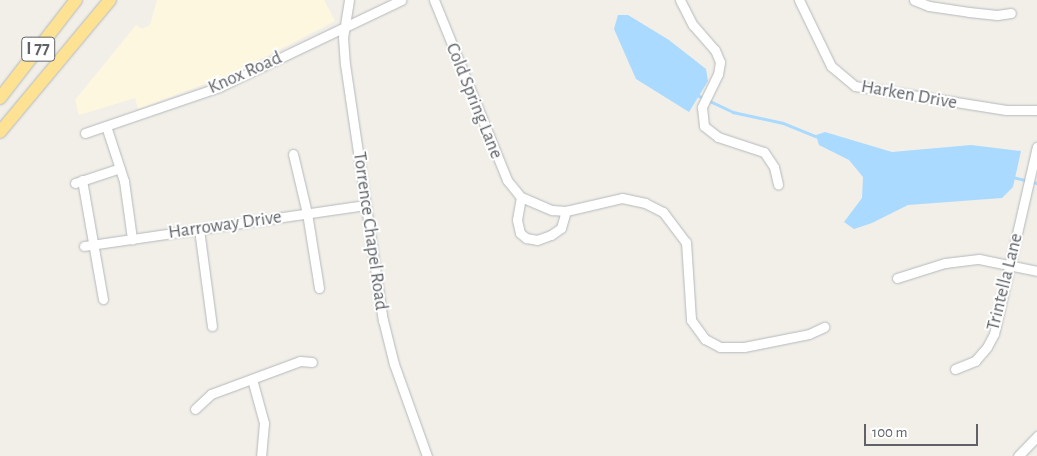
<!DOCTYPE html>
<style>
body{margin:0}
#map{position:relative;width:1037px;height:456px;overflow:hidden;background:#f1efe8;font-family:"Alegreya Sans",sans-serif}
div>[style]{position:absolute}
.commercial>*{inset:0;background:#fef7e0}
.water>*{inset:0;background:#aadaff}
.stream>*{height:2.5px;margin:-1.25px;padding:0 1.25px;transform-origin:1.25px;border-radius:1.25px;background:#aadaff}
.roads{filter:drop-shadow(0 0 1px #b5b8bc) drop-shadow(0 0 1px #b5b8bc)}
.minor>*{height:9px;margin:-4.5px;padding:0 4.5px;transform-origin:4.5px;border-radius:4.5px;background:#fff}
.highway>*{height:12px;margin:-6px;padding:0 6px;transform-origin:6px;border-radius:6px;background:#fde293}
span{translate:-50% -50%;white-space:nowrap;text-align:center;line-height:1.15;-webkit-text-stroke:4px #fff;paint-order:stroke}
.shield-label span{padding:1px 4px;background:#fff;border:1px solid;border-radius:4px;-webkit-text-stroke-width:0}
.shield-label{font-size:18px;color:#5f6368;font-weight:700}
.street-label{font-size:19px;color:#5f6368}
.scale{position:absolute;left:864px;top:424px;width:114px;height:22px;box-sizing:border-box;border:2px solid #5f6368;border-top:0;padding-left:6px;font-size:15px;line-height:18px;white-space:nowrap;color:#5f6368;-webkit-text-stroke:4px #fff;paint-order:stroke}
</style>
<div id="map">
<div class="commercial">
<div style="clip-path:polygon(157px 0,324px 0,335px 21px,232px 74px,138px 109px,135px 98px,79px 115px,75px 100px,136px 25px,142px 29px,150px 25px)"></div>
</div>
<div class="water">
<div style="clip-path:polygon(618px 15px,628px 15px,669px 40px,706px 69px,708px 81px,689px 112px,636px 79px,614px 29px)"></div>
<div style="clip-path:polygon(825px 132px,892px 152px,971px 145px,1021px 151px,1013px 187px,1002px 198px,908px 205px,872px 223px,854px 229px,844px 222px,862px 198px,863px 177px,849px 160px,819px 145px,816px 135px)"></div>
</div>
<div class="stream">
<div style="left:699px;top:96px;width:38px;rotate:25deg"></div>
<div style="left:733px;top:112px;width:51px;rotate:12.4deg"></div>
<div style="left:783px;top:123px;width:38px;rotate:22deg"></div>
<div style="left:1013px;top:177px;width:25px;rotate:14deg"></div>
</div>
<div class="roads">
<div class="minor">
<div style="left:349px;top:0;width:37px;rotate:99deg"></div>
<div style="left:343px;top:37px;width:27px;rotate:86deg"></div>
<div style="left:345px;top:64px;width:259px;rotate:81.6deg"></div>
<div style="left:383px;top:320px;width:45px;rotate:76deg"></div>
<div style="left:394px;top:364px;width:98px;rotate:70.3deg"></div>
<div style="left:434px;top:0;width:194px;rotate:67.9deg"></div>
<div style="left:507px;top:180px;width:22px;rotate:51deg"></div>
<div style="left:521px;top:197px;width:34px;rotate:23deg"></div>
<div style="left:552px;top:210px;width:14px;rotate:4deg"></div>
<div style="left:566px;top:211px;width:57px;rotate:-13.1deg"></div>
<div style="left:622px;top:198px;width:24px;rotate:12deg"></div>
<div style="left:645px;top:203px;width:20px;rotate:27deg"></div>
<div style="left:663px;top:212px;width:38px;rotate:53deg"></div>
<div style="left:686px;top:242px;width:78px;rotate:86.3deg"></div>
<div style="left:691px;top:320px;width:24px;rotate:54deg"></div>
<div style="left:705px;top:339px;width:17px;rotate:28deg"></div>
<div style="left:720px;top:347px;width:24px"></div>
<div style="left:744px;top:347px;width:66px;rotate:-11.3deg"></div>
<div style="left:809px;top:334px;width:17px;rotate:-25deg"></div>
<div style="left:680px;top:0;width:28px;rotate:63deg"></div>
<div style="left:693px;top:25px;width:33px;rotate:49deg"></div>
<div style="left:715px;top:50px;width:13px;rotate:67deg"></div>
<div style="left:720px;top:62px;width:12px;rotate:99deg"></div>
<div style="left:718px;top:74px;width:37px;rotate:116deg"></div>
<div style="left:702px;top:107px;width:19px;rotate:84deg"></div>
<div style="left:704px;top:126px;width:18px;rotate:38deg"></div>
<div style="left:718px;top:137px;width:48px;rotate:18.1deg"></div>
<div style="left:764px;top:152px;width:18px;rotate:56deg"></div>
<div style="left:774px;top:167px;width:18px;rotate:77deg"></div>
<div style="left:799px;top:0;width:73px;rotate:64.1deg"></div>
<div style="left:831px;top:66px;width:31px;rotate:40deg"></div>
<div style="left:855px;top:86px;width:153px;rotate:9deg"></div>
<div style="left:1006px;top:110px;width:31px"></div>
<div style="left:914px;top:0;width:16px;rotate:22deg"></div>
<div style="left:929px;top:6px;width:40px;rotate:8.5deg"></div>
<div style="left:969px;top:12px;width:28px;rotate:6deg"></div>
<div style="left:997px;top:15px;width:14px;rotate:-8deg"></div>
<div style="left:106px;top:126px;width:58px;rotate:71.9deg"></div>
<div style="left:124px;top:181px;width:59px;rotate:82.1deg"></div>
<div style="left:85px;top:133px;width:142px;rotate:-18.9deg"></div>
<div style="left:219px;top:87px;width:202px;rotate:-25.5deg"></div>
<div style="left:293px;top:154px;width:61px;rotate:76.7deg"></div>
<div style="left:307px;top:213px;width:76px;rotate:80.9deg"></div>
<div style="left:82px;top:180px;width:121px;rotate:80deg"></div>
<div style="left:75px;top:183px;width:47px;rotate:-18.4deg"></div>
<div style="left:521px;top:197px;width:23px;rotate:100deg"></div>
<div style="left:517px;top:220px;width:13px;rotate:77deg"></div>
<div style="left:520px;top:233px;width:8px;rotate:40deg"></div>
<div style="left:526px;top:238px;width:11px;rotate:10deg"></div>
<div style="left:537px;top:240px;width:15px;rotate:-20deg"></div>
<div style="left:551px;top:235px;width:12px;rotate:-35deg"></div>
<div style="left:561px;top:228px;width:18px;rotate:-74deg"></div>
<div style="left:199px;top:229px;width:98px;rotate:82.4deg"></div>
<div style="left:84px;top:246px;width:285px;rotate:-8.3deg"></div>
<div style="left:897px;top:278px;width:50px;rotate:-17.4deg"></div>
<div style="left:945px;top:263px;width:34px;rotate:-7deg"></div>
<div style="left:979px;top:259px;width:59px;rotate:11.7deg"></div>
<div style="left:955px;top:369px;width:22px;rotate:-22deg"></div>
<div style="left:975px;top:361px;width:18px;rotate:-49deg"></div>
<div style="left:987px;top:347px;width:15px;rotate:-62deg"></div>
<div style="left:994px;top:334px;width:192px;rotate:-77.1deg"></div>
<div style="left:252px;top:379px;width:46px;rotate:74.7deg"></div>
<div style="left:264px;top:423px;width:33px;rotate:95deg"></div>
<div style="left:195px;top:409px;width:22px;rotate:-43deg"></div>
<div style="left:211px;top:394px;width:95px;rotate:-20.3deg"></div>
<div style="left:300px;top:361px;width:12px;rotate:5deg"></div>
<div style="left:1018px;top:456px;width:28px;rotate:-46deg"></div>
</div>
<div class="highway">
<div style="left:0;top:98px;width:124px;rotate:-52.2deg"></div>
<div style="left:0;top:132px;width:172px;rotate:-50.2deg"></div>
</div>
</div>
<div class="shield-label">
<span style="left:38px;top:49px">I 77</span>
</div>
<div class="street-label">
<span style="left:245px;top:73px;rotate:-24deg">Knox Road</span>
<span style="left:909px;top:95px;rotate:10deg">Harken Drive</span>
<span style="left:474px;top:101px;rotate:68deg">Cold Spring Lane</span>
<span style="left:225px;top:225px;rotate:-8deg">Harroway Drive</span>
<span style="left:370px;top:231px;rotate:82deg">Torrence Chapel Road</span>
<span style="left:1005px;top:282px;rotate:-76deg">Trintella Lane</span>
</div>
<div class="scale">100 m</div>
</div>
